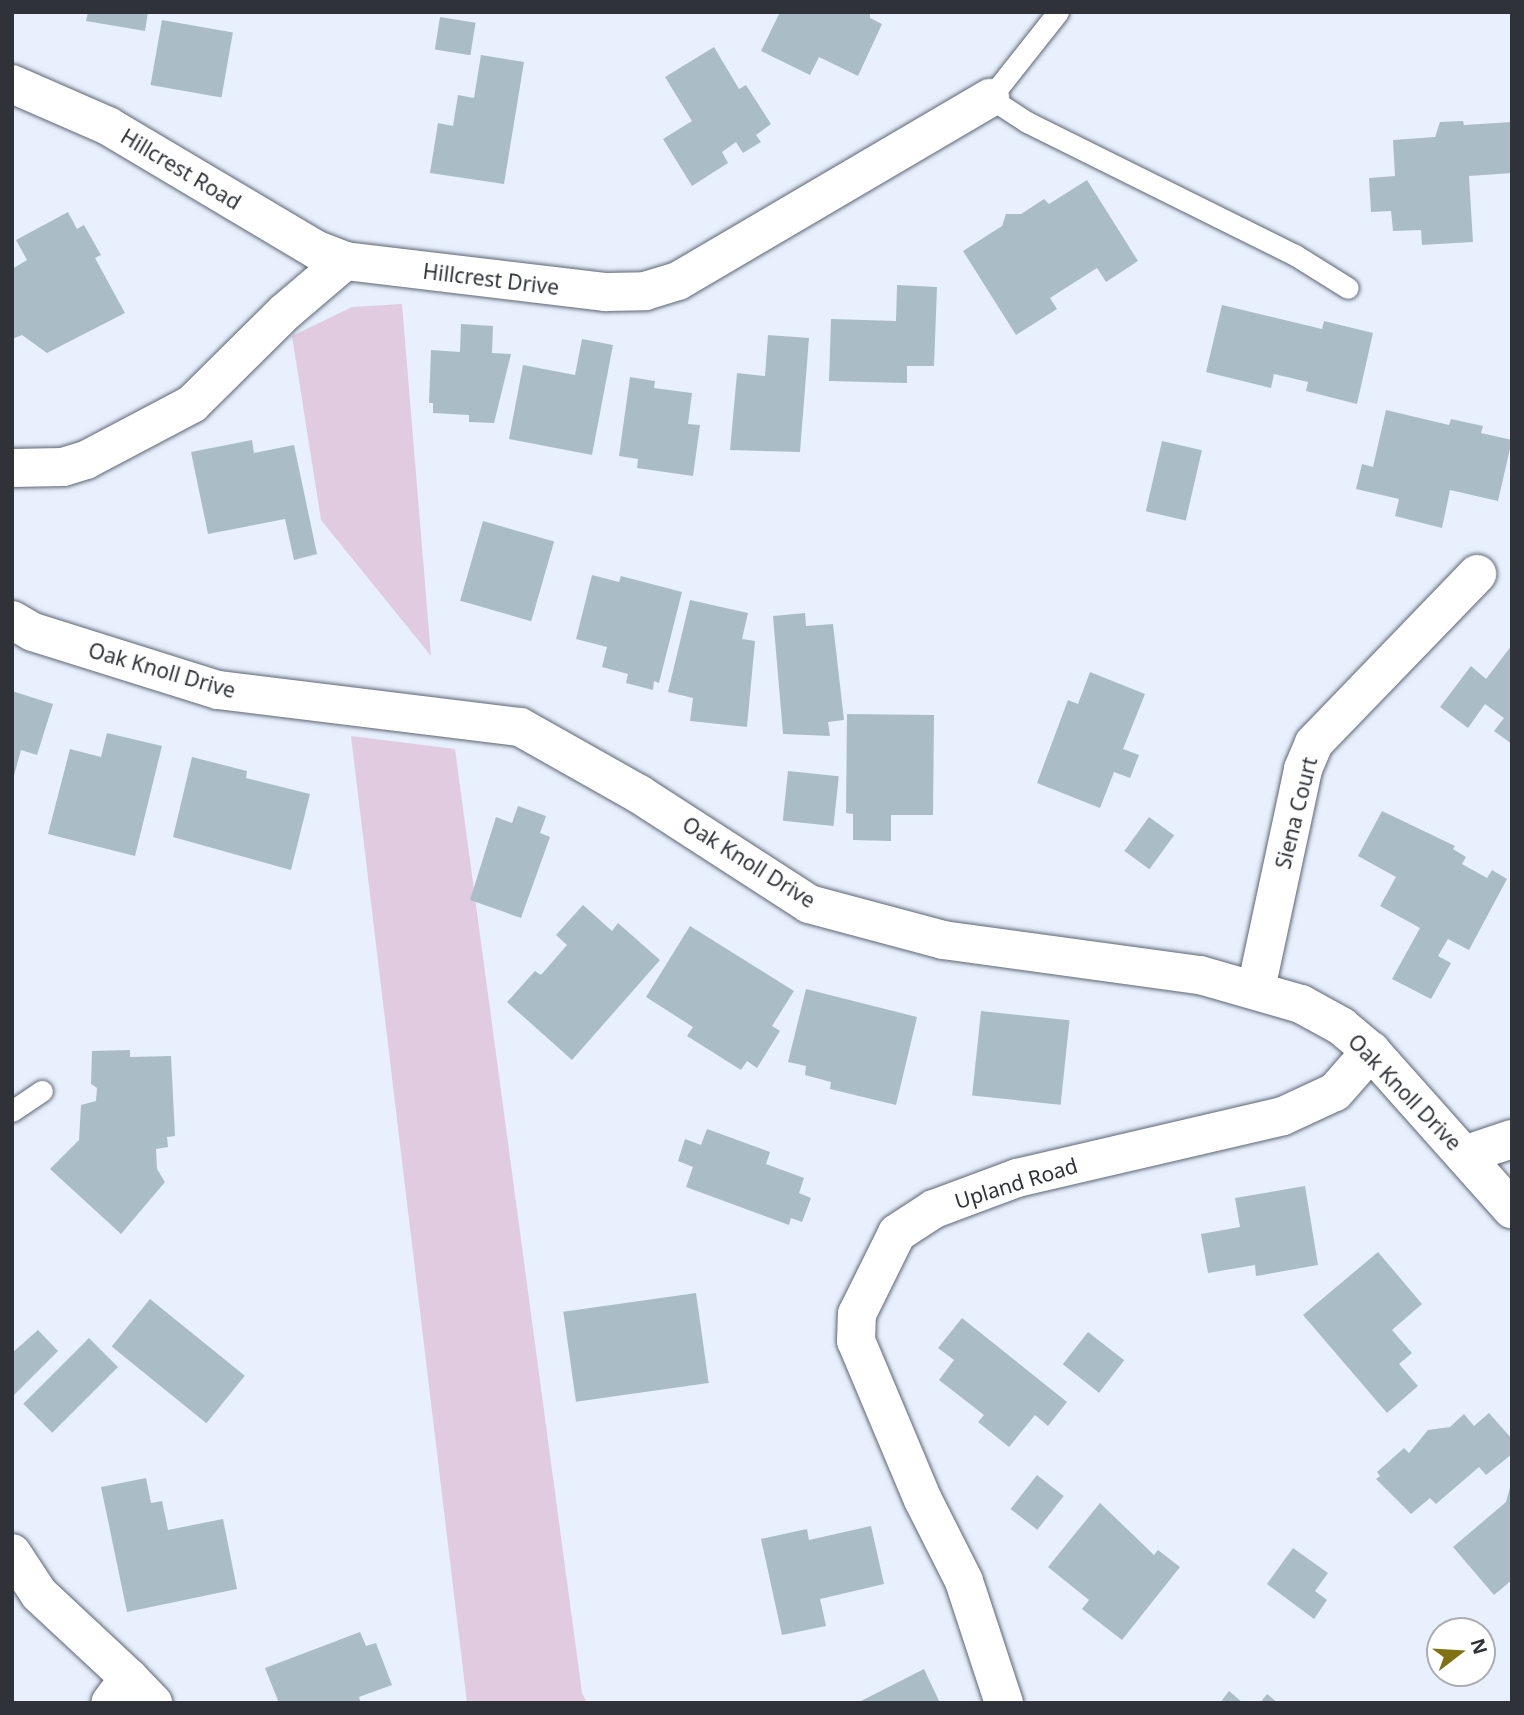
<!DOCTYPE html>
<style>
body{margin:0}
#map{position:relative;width:1524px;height:1715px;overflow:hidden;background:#e8f0fd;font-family:"Noto Sans",sans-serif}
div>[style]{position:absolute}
.green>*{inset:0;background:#e0cbe1}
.building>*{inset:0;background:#aabdc6;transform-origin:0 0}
.roads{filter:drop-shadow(0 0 2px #5d6573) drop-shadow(0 0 2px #5d6573)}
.lane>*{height:21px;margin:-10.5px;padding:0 10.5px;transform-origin:10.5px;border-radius:10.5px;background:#fff}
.street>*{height:38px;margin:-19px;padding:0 19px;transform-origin:19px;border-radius:19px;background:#fff}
span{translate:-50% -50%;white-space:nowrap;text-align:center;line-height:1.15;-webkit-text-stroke:6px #fff;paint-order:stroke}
.street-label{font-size:21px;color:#2f3339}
.frame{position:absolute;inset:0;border:14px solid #2f3339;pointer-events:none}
.north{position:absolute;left:1426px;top:1617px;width:70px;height:70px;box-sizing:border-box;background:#fff;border:2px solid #acadb0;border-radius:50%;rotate:73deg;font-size:19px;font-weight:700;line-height:28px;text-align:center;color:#2f3339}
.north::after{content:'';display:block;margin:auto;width:24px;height:32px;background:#827112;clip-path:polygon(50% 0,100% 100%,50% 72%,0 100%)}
</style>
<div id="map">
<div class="green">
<div style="clip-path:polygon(402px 304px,431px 656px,321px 520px,292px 336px,352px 307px)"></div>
<div style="clip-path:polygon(351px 736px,455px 749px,582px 1693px,587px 1703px,467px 1703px)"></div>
</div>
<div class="building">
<div style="clip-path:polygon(88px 12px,148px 12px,145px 31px,86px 21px)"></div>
<div style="clip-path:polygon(780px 12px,870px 12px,870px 18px,882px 24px,858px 76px,819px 57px,810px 75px,761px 51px)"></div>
<div style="left:440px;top:17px;width:36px;height:33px;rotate:9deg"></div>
<div style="left:162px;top:20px;width:72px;height:66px;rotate:10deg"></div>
<div style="clip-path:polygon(714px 47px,739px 89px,746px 85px,771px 124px,756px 135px,761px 142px,743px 153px,736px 142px,722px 152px,728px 163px,692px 186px,663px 139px,692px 121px,665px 77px)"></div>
<div style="clip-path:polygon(481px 55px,524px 62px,504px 184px,430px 173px,438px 123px,453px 126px,458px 95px,474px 98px)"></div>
<div style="clip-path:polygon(1463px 121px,1464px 125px,1512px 122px,1512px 173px,1469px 176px,1473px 242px,1422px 245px,1421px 230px,1393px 231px,1391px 211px,1371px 212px,1369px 178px,1395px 176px,1393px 140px,1435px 137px,1440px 122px)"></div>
<div style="clip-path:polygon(1087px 180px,1138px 261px,1106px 282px,1097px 268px,1050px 298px,1057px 309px,1016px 335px,963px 251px,1002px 226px,1006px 214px,1021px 214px,1044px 199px,1049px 204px)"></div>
<div style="clip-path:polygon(68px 212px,77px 229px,84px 225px,101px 255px,95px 258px,125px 313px,47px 353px,22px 335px,12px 339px,12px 269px,27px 260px,16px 240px)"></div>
<div style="clip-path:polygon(897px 285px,937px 287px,934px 366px,907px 366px,907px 383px,829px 381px,831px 319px,896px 321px)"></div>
<div style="clip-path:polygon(1222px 305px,1322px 329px,1324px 321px,1373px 333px,1357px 404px,1306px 391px,1308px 382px,1274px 374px,1271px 388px,1206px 372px)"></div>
<div style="clip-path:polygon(461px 324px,493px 326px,492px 353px,511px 354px,494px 423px,469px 422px,469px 415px,433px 413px,433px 403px,429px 403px,431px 350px,460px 352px)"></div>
<div style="clip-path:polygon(768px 335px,809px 338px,800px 452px,730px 450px,737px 373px,765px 376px)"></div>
<div style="clip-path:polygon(582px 339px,613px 345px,592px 455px,509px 439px,523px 365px,575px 375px)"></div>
<div style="clip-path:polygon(630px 377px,655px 381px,654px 388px,692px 393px,688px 424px,700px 425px,693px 476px,637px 468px,638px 459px,619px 456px)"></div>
<div style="clip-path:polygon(1386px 410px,1449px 425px,1451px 419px,1483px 426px,1481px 433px,1512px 440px,1498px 501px,1450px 490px,1442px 528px,1395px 516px,1399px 499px,1356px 489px,1362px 464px,1373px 467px)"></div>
<div style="clip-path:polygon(252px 440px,254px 453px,294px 445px,317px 554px,294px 560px,285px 519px,208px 534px,191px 452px)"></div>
<div style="left:1162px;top:441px;width:41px;height:72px;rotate:13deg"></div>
<div style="left:483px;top:521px;width:74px;height:83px;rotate:16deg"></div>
<div style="clip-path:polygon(592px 575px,619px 582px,621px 576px,682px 592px,659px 683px,654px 681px,653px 690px,626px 683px,628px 674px,602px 667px,607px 647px,576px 639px)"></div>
<div style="clip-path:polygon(690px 600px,748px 613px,742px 639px,755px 641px,747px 727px,690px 721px,693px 698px,668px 692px)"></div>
<div style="clip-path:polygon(805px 613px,806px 626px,833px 624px,844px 720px,828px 722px,830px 736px,783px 734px,773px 616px)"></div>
<div style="clip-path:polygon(1512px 645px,1512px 744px,1494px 731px,1504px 718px,1485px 704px,1468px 728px,1440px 707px,1471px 666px,1486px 679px)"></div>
<div style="clip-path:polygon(1090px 672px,1145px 694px,1123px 749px,1139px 755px,1130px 778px,1114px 772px,1100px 808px,1037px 783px,1068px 700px,1078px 704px)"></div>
<div style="clip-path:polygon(12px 691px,53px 704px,37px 755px,21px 750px,13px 779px)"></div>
<div style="clip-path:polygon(847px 714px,934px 715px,933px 815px,891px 815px,891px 841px,853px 840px,853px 814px,846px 813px)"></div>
<div style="clip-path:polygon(107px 733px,162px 746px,135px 856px,48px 834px,70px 749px,101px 757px)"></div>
<div style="clip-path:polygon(192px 757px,247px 771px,246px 778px,310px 794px,291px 870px,173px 837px)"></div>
<div style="left:788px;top:771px;width:51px;height:50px;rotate:6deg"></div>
<div style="clip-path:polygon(518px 806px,546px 816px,540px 833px,550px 837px,521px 918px,470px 900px,496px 817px,512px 823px)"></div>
<div style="clip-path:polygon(1382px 811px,1455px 846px,1453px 849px,1466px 857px,1462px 864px,1487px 878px,1492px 870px,1507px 879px,1469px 950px,1448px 939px,1438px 956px,1451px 963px,1431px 999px,1392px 979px,1420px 928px,1380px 906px,1396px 877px,1358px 856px)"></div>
<div style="left:1149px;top:817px;width:31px;height:42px;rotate:36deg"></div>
<div style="clip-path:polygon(583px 905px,612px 931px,618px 923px,660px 960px,572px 1060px,507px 1002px,535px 971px,541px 975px,567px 945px,556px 935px)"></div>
<div style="clip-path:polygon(690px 926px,794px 991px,772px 1026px,780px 1031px,757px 1068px,747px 1061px,741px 1070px,687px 1036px,693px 1027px,646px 997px)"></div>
<div style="clip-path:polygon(806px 989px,917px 1017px,896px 1105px,830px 1089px,831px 1082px,805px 1075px,806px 1066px,788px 1062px)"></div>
<div style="left:981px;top:1011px;width:89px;height:85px;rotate:6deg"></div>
<div style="clip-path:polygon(130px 1050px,130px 1057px,171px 1056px,175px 1136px,167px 1137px,168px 1147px,156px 1149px,157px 1169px,165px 1182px,121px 1234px,50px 1169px,79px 1140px,81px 1105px,96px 1101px,97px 1088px,91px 1084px,92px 1051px)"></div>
<div style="clip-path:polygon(707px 1129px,770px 1152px,766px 1164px,804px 1178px,799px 1193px,811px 1198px,802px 1222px,791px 1218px,789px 1225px,686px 1187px,693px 1167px,678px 1161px,685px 1139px,701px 1145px)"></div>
<div style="clip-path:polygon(1305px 1186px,1318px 1265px,1256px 1276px,1255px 1265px,1208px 1273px,1201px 1234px,1240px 1227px,1235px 1198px)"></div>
<div style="clip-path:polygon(1378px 1252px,1422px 1304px,1392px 1330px,1412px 1353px,1399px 1364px,1418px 1386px,1387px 1413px,1303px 1315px)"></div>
<div style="left:696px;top:1293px;width:91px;height:134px;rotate:82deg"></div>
<div style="left:150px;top:1299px;width:122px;height:61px;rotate:39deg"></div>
<div style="clip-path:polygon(962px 1318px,1067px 1402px,1048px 1426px,1035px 1415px,1009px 1447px,978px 1422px,984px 1415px,939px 1380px,954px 1360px,938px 1348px)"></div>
<div style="clip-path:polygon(38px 1330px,58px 1351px,12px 1397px,12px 1353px)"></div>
<div style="left:1088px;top:1332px;width:46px;height:41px;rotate:38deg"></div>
<div style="left:89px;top:1338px;width:41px;height:93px;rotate:45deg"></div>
<div style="clip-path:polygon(1489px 1413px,1512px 1439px,1512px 1454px,1486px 1475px,1479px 1467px,1436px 1504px,1430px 1498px,1411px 1514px,1376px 1479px,1380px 1476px,1377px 1472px,1404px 1448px,1409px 1453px,1428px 1430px,1450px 1427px,1464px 1414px,1474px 1426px)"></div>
<div style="left:1037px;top:1475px;width:34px;height:43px;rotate:38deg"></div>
<div style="clip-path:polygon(146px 1478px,151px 1503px,162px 1501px,168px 1530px,223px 1519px,237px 1589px,127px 1612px,101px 1487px)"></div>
<div style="clip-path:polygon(1512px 1480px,1512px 1580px,1494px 1595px,1453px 1547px,1506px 1502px)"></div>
<div style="clip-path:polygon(1100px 1503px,1154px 1555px,1158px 1550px,1180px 1567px,1122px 1640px,1082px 1609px,1089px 1600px,1048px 1567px)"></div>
<div style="clip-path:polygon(871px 1526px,884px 1584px,820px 1599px,826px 1626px,782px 1635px,761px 1539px,807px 1529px,809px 1540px)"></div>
<div style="clip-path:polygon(1293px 1548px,1328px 1573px,1315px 1591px,1327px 1600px,1314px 1619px,1267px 1584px)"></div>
<div style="clip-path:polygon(360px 1632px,366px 1646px,376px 1643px,392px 1685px,359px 1697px,361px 1703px,279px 1703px,265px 1668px)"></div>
<div style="clip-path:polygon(924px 1669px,940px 1703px,857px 1703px)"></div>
<div style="clip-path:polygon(1229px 1691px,1243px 1703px,1220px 1703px)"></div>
<div style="clip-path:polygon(1267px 1694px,1278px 1703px,1260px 1703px)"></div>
</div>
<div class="roads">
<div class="lane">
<div style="left:1058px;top:12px;width:110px;rotate:128.3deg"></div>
<div style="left:990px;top:98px;width:44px;rotate:33deg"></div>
<div style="left:1027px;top:122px;width:299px;rotate:26.4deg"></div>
<div style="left:1295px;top:255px;width:62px;rotate:31.9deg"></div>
<div style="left:12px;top:1111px;width:36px;rotate:-34deg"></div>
</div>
<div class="street">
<div style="left:12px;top:84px;width:105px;rotate:23.6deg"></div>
<div style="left:108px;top:126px;width:243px;rotate:30.7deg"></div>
<div style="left:317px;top:250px;width:30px;rotate:21deg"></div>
<div style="left:12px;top:468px;width:51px;rotate:-1.1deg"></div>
<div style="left:63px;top:467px;width:24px;rotate:-17deg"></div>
<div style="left:86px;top:460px;width:120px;rotate:-27.8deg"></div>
<div style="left:192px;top:404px;width:131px;rotate:-44.7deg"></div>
<div style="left:285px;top:312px;width:79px;rotate:-40.4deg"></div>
<div style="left:345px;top:261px;width:263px;rotate:6.8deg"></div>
<div style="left:606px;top:292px;width:39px;rotate:-1deg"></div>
<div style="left:645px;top:291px;width:34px;rotate:-17deg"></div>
<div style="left:678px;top:281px;width:362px;rotate:-30.4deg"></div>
<div style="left:12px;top:620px;width:24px;rotate:30deg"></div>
<div style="left:33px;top:632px;width:194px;rotate:17.4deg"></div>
<div style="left:218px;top:690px;width:304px;rotate:7deg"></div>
<div style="left:520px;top:727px;width:137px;rotate:29.4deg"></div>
<div style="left:639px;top:794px;width:202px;rotate:32.9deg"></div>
<div style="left:809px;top:904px;width:139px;rotate:15deg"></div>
<div style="left:943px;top:940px;width:259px;rotate:7.8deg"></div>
<div style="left:1200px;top:975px;width:105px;rotate:16deg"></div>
<div style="left:1301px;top:1004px;width:46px;rotate:28.8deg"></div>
<div style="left:1341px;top:1026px;width:39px;rotate:40deg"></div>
<div style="left:1371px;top:1051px;width:212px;rotate:48.3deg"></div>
<div style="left:1256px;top:989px;width:225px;rotate:-77.9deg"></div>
<div style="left:1303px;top:769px;width:28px;rotate:-67deg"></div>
<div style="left:1314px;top:743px;width:235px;rotate:-46deg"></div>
<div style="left:1464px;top:1155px;width:51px;rotate:-18.4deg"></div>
<div style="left:12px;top:1553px;width:49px;rotate:56.6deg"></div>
<div style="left:39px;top:1594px;width:123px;rotate:43deg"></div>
<div style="left:129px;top:1678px;width:31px;rotate:127deg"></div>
<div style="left:129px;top:1678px;width:35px;rotate:46deg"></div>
<div style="left:1004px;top:1703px;width:128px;rotate:-108.2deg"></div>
<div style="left:964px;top:1581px;width:91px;rotate:-116.8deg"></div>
<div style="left:923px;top:1500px;width:173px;rotate:-112.8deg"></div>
<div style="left:856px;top:1341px;width:27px;rotate:-88deg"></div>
<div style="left:857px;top:1314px;width:90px;rotate:-63.7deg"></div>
<div style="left:897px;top:1233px;width:44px;rotate:-33deg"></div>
<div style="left:934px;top:1209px;width:89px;rotate:-20.5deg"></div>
<div style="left:1017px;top:1178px;width:273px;rotate:-13.1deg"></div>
<div style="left:1283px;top:1116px;width:57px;rotate:-24.8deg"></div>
<div style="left:1335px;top:1092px;width:55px;rotate:-48.7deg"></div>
</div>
</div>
<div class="street-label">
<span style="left:181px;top:169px;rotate:31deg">Hillcrest Road</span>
<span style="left:491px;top:279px;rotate:7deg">Hillcrest Drive</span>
<span style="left:162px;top:670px;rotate:16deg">Oak Knoll Drive</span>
<span style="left:1296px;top:813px;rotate:-76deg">Siena Court</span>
<span style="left:749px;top:862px;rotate:32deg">Oak Knoll Drive</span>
<span style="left:1405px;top:1092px;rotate:46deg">Oak Knoll Drive</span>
<span style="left:1016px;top:1183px;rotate:-17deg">Upland Road</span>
</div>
<div class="frame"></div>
<div class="north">N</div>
</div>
